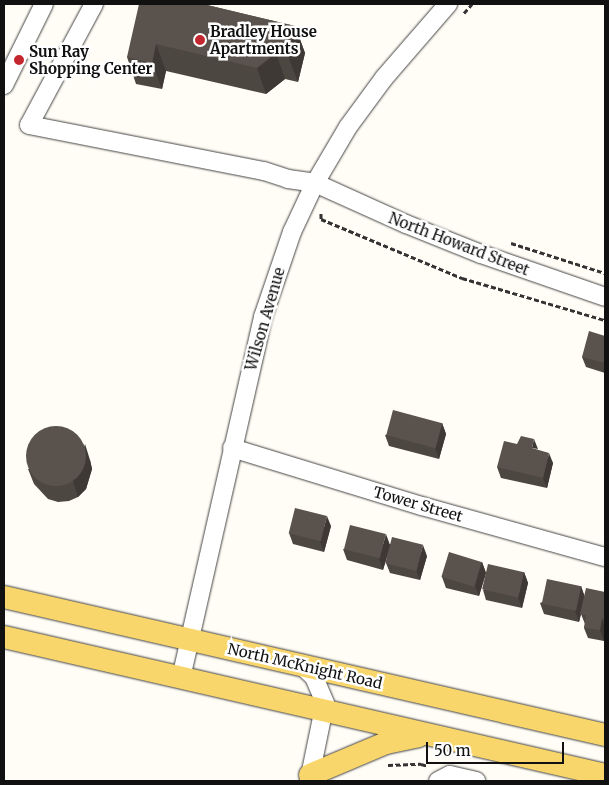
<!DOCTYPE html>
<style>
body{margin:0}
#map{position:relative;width:609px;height:785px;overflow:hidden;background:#fffdf5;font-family:Merriweather,serif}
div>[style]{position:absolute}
.path>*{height:3px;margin-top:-1.5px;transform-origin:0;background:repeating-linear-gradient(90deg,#333 0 5px,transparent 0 7.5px)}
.roads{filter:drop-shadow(0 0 1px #444) drop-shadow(0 0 1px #444)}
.minor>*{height:18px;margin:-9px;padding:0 9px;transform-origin:9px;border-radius:9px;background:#fff}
.major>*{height:22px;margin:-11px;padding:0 11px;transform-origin:11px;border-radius:11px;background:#f9d66b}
.wall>*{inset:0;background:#4d4742}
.shaded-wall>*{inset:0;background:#3f3936}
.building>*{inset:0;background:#5a524d;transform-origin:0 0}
.round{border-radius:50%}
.dots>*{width:14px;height:14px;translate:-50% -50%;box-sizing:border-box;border:2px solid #fff;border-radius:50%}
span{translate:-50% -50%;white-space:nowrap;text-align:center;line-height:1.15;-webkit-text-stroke:5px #fff;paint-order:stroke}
.poi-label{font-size:15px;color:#111;font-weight:700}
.left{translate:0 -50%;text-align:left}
.street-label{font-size:15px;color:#111}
.frame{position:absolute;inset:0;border:5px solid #111;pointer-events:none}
.scale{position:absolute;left:426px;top:742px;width:138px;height:22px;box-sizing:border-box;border:2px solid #111;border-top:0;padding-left:6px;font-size:15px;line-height:18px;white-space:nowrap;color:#111;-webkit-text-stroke:4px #fff;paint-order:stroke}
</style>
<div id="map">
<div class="path">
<div style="left:464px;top:13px;width:12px;rotate:-48deg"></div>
<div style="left:321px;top:213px;width:6px;rotate:90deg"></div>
<div style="left:321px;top:219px;width:153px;rotate:22.7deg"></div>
<div style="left:462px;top:278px;width:149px;rotate:16.4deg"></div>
<div style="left:511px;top:243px;width:99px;rotate:17.7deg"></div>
<div style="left:388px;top:765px;width:33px;rotate:-2deg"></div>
<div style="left:421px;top:764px;width:7px;rotate:16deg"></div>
</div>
<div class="roads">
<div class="minor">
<div style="left:94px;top:4px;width:137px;rotate:118.2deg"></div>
<div style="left:29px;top:125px;width:239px;rotate:11.1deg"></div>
<div style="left:264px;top:171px;width:25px;rotate:18deg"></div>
<div style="left:288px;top:179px;width:27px;rotate:8deg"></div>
<div style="left:315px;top:183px;width:100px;rotate:24.3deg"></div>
<div style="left:406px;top:224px;width:81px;rotate:21.8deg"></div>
<div style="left:481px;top:254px;width:131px;rotate:19.1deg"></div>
<div style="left:4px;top:85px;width:90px;rotate:-63.7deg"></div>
<div style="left:232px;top:448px;width:199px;rotate:17deg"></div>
<div style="left:422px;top:506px;width:190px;rotate:15.6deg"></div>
<div style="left:301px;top:665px;width:18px;rotate:43deg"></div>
<div style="left:314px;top:677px;width:28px;rotate:67deg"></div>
<div style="left:325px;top:703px;width:80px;rotate:101.6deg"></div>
<div style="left:181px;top:678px;width:370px;rotate:-77.2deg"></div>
<div style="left:263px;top:317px;width:90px;rotate:-71.2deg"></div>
<div style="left:292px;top:232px;width:54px;rotate:-64.9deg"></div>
<div style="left:315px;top:183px;width:65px;rotate:-59.5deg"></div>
<div style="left:348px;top:127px;width:61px;rotate:-53.7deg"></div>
<div style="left:384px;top:78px;width:98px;rotate:-49.1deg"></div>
<div style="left:438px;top:781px;width:13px;rotate:-27deg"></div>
<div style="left:450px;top:775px;width:27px;rotate:13deg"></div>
</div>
<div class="major">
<div style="left:4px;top:597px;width:617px;rotate:12.93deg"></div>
<div style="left:4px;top:637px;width:617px;rotate:12.93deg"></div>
<div style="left:310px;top:775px;width:82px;rotate:-22.8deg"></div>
<div style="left:386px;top:743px;width:33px;rotate:-12deg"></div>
</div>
</div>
<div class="wall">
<div style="clip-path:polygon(207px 5px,295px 26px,305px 53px,298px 82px,285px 79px,266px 94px,166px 71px,162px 89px,136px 84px,127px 57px)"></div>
<div style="clip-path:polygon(605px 336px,605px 373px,586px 367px,582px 357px)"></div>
<div style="clip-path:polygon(442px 423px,446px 434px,439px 459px,389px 446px,385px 435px)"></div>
<div style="clip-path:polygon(538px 450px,553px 463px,547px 488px,501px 478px,497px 467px)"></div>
<div style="clip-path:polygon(90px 460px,92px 469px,86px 489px,78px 497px,69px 501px,58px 502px,48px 499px,34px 484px,28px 469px)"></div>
<div style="clip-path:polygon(331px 526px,324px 552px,293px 544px,289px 533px)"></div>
<div style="clip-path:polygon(390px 544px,427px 556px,420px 580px,390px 573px,386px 563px,388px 554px,383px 570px,347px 560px,343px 549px)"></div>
<div style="clip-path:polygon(482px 562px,486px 573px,479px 596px,446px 588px,442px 577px)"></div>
<div style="clip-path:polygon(524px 572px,528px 583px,522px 608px,486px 600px,483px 590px)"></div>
<div style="clip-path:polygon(581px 586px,584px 596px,605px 592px,605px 632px,604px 641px,588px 638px,584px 628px,585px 624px,581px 614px,579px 622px,544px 614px,540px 603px)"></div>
</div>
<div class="shaded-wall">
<div style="clip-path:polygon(295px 26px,305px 53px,298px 82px,288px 56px)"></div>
<div style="clip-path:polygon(156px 44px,166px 71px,162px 89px,152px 63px)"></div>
<div style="clip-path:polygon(276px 53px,285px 79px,266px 94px,257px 68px)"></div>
<div style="clip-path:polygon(442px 423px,446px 434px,439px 459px,435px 448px)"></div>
<div style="clip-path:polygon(534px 439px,538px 449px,532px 448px)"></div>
<div style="clip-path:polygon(85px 444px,90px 460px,92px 469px,86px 489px,78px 497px,73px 481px)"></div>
<div style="clip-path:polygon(549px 453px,553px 463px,547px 488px,543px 478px)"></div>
<div style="clip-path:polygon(327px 516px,331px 526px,324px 552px,320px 542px)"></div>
<div style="clip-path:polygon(386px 534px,390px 545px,383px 570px,379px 559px)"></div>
<div style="clip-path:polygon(423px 545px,427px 556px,420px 580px,416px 570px)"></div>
<div style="clip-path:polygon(482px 562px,486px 573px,479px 596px,475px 586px)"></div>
<div style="clip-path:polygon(524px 572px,528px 583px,522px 608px,518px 598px)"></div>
<div style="clip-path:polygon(581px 586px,585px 597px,579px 622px,575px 611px)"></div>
<div style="clip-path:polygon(602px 618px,605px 628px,604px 641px,600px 630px)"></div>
</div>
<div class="building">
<div style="clip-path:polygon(139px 4px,203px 4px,295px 26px,288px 56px,276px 53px,257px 68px,156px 44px,152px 63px,127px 57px)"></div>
<div style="clip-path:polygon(589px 331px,605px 336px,605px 363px,582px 357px)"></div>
<div style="left:393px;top:410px;width:51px;height:26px;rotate:15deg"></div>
<div class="round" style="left:26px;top:426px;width:60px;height:60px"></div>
<div style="clip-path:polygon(521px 436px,534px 439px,532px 448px,549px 453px,543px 478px,497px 467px,504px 441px,517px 444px)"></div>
<div style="left:295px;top:508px;width:33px;height:26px;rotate:14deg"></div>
<div style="left:350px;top:525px;width:37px;height:25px;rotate:14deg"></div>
<div style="left:392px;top:537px;width:32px;height:27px;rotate:14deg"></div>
<div style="left:449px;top:552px;width:34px;height:26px;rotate:17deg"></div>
<div style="left:488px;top:564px;width:37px;height:26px;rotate:13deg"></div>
<div style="left:547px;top:579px;width:35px;height:25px;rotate:12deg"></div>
<div style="clip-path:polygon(586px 588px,605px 592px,605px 619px,602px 618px,600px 630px,584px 628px,586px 615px,580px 614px)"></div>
</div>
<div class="dots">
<div style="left:200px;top:40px;background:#c4262e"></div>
<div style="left:19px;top:60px;background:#c4262e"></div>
</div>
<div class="poi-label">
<span class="left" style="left:210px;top:40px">Bradley House<br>Apartments</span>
<span class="left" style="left:29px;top:60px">Sun Ray<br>Shopping Center</span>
</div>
<div class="street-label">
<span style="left:459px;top:244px;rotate:21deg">North Howard Street</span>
<span style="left:265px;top:319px;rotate:-74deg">Wilson Avenue</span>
<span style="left:418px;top:504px;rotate:16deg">Tower Street</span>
<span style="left:305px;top:666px;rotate:13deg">North McKnight Road</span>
</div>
<div class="frame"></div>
<div class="scale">50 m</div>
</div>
